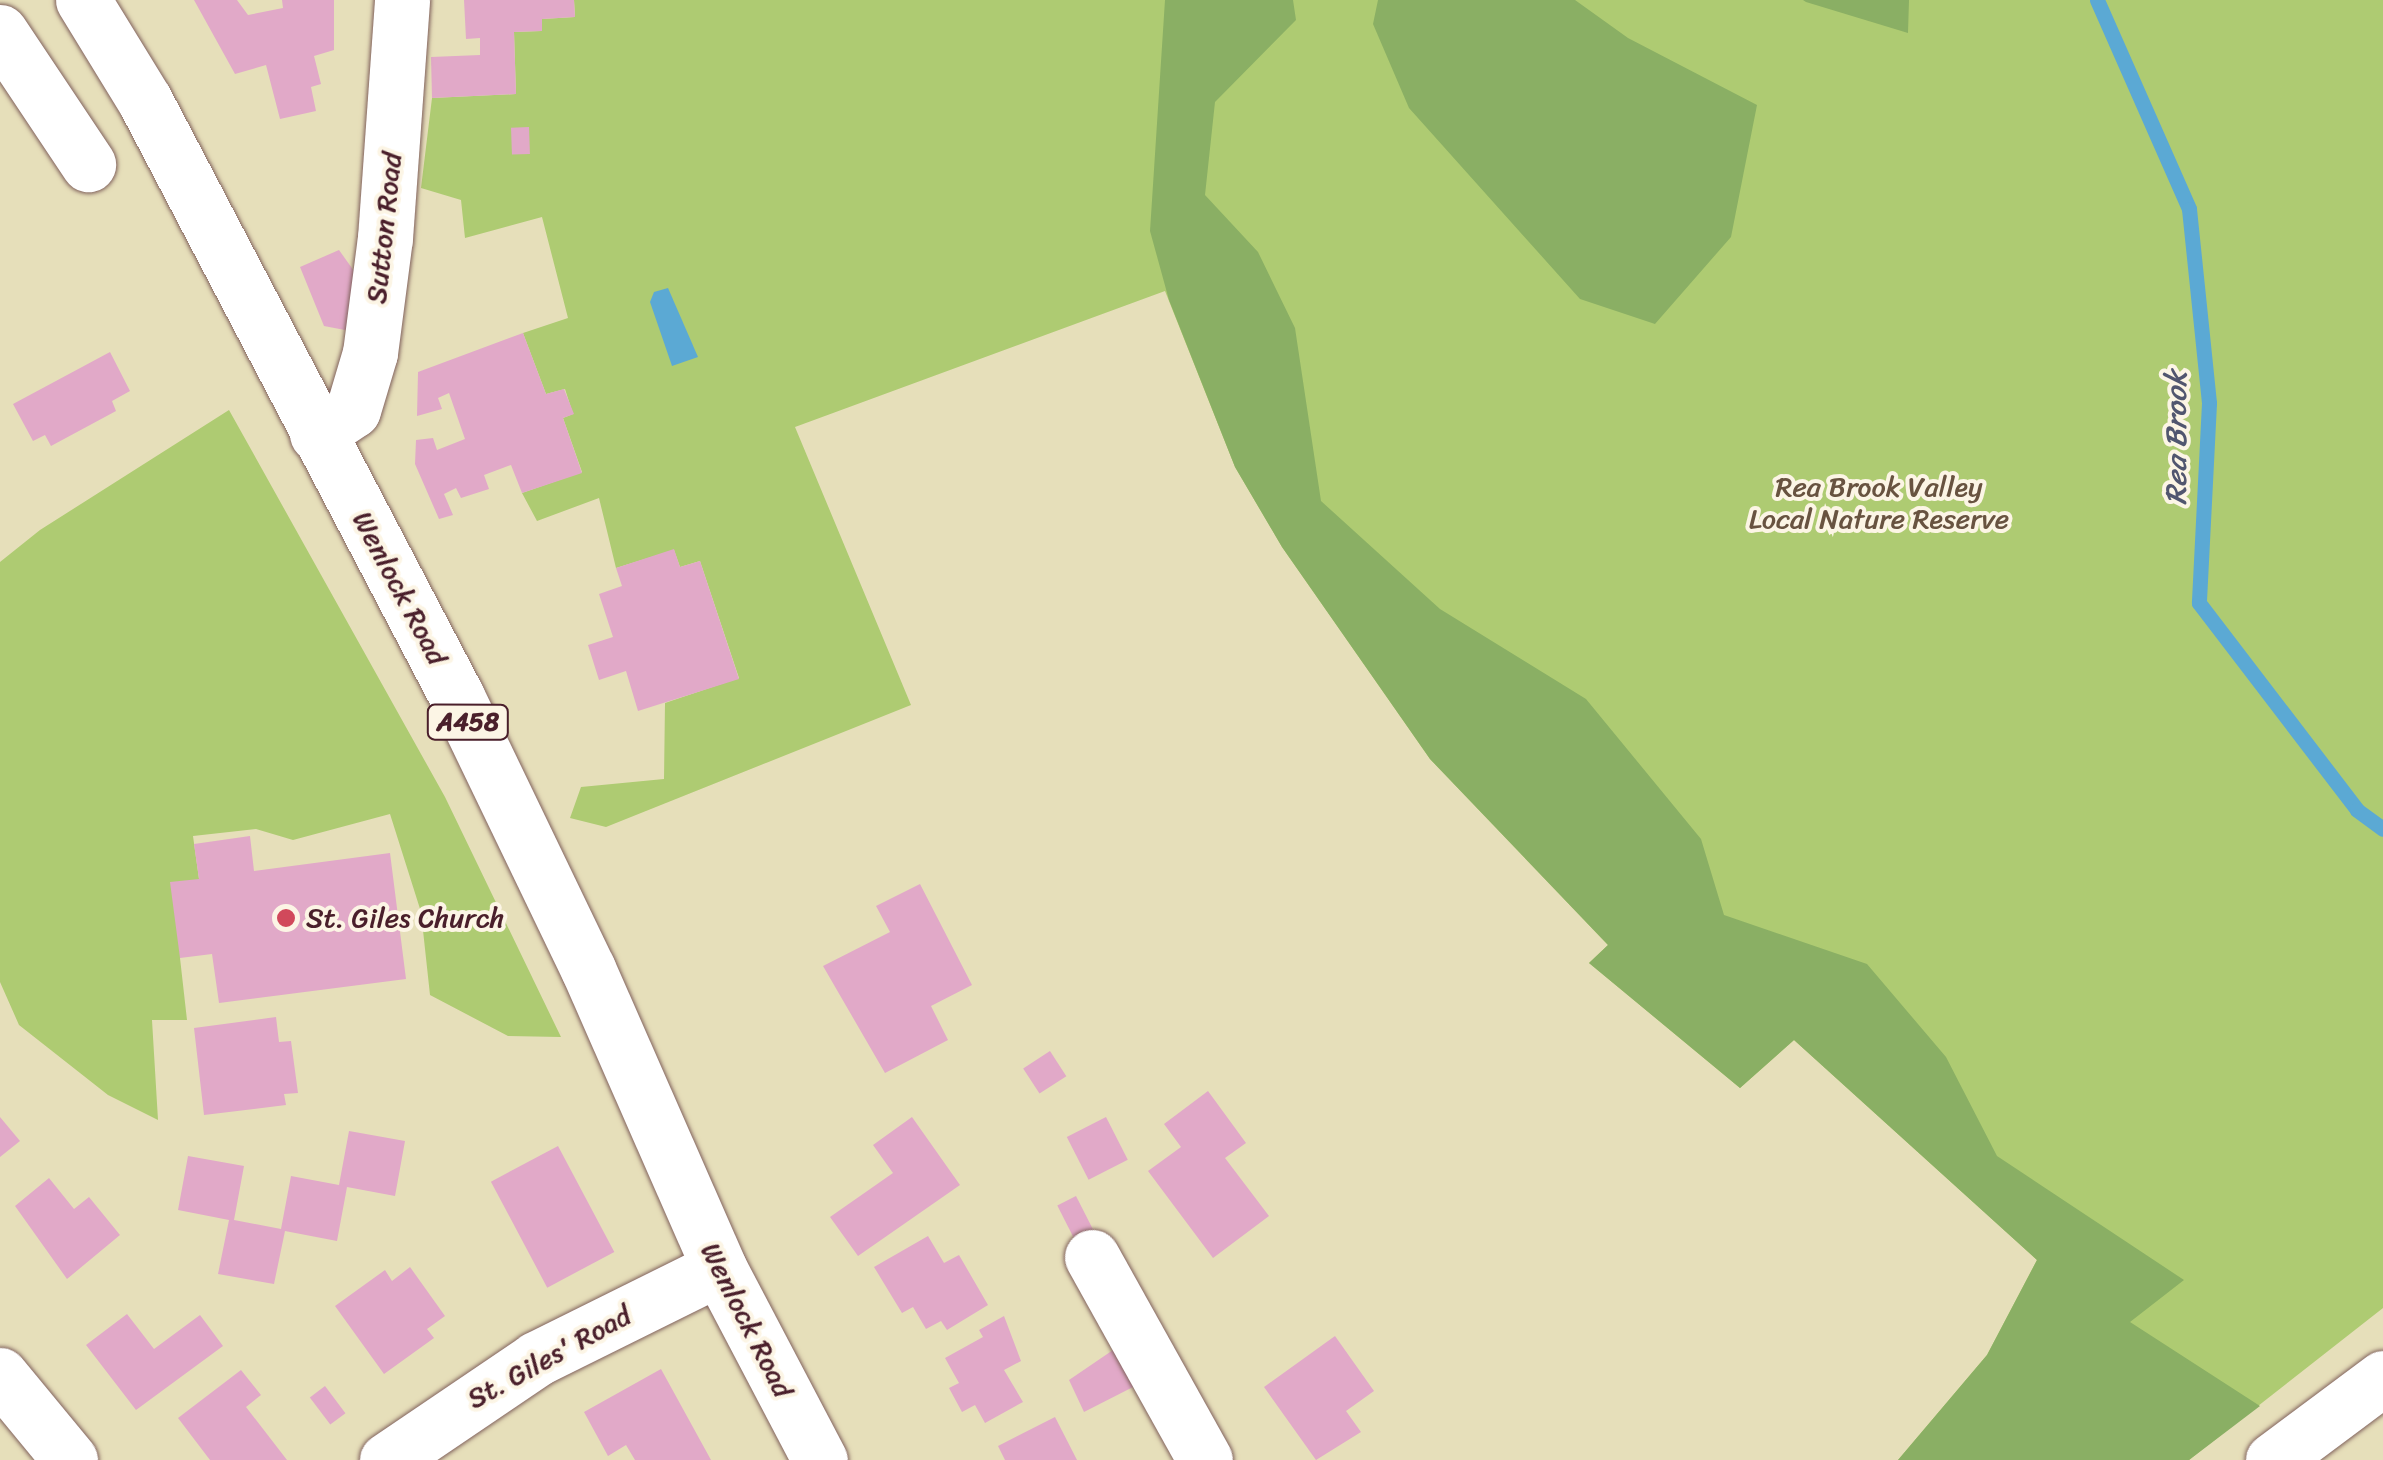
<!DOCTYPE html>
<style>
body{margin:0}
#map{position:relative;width:2383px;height:1460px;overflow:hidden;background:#e6dfba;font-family:Sriracha,sans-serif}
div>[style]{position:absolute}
.green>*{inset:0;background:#aecb72}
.forest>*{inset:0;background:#8aaf64}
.water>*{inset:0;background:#5ba9d4}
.stream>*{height:15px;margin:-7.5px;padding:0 7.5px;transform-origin:7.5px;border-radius:7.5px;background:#5ba9d4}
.building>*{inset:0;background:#e1a9c8;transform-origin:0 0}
.roads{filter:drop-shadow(0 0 2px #81625d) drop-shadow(0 0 2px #81625d)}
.minor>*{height:55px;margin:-27.5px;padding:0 27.5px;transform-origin:27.5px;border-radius:27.5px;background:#fff}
.major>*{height:55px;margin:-27.5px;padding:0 27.5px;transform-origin:27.5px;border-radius:27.5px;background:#fff}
.dots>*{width:28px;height:28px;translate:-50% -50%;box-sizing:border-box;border:5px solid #fcf5e5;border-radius:50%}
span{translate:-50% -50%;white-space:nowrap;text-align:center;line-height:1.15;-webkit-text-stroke:8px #fcf5e5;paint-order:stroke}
.shield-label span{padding:2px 8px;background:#fcf5e5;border:2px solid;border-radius:8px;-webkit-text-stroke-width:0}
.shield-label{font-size:25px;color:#4a1f2b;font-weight:700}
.street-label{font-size:28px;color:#4a1f2b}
.park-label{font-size:28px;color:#685340}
.poi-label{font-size:28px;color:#4a1f2b}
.left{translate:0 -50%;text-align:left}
.water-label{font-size:30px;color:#51566f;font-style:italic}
</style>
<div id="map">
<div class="green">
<div style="clip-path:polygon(574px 0,2383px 0,2383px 1308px,2189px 1460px,1898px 1460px,1987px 1355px,2037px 1260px,1794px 1040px,1740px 1088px,1589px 963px,1608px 945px,1430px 759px,1282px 547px,1235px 467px,1165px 291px,795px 427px,911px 705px,606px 827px,570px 818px,581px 787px,664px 779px,665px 703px,739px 678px,700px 561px,680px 567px,674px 550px,616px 568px,599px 498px,537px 521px,522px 493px,582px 472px,563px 418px,573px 414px,565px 389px,546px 394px,523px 333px,568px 318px,542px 217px,465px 238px,461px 200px,421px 188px,432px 98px,516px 94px,514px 32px,541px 31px,542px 19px,575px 17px)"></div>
<div style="clip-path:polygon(229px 410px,445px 797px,561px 1037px,508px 1036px,430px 995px,421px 912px,390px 814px,293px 840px,256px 829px,193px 836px,199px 879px,180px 958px,187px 1020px,152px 1020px,158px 1120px,108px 1095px,19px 1025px,0 982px,0 562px,40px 530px)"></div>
</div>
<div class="forest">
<div style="clip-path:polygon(1165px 0,1293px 0,1296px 20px,1215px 102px,1205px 195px,1258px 252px,1295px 328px,1321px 501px,1440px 609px,1586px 699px,1701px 839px,1724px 915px,1867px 964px,1946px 1057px,1997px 1156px,2184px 1280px,2130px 1322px,2260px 1406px,2189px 1460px,1898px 1460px,1987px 1355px,2037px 1260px,1794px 1040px,1740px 1088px,1589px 963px,1608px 945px,1430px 759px,1282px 547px,1235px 467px,1169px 300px,1150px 231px)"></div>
<div style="clip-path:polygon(1378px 0,1575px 0,1628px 38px,1757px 105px,1731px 237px,1655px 324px,1580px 299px,1409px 108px,1373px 24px)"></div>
<div style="clip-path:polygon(1803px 0,1909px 0,1908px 33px,1806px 2px)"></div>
</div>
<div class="water">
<div style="clip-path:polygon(668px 288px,698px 357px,672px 366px,650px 302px,654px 292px)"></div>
</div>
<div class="stream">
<div style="left:2097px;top:0;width:228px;rotate:66.2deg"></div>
<div style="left:2189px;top:209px;width:195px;rotate:84.1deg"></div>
<div style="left:2209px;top:403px;width:200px;rotate:92.9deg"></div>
<div style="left:2199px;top:603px;width:260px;rotate:52.6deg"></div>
<div style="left:2357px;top:810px;width:32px;rotate:36deg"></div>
</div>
<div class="building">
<div style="clip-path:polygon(194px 0,237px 0,248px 15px,283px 8px,282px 0,334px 0,334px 50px,314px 56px,321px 84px,311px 87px,316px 111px,280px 119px,266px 65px,235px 74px)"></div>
<div style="clip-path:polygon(464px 0,574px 0,575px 17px,542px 19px,542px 31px,514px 32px,516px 94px,432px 98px,431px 57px,480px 55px,480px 38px,466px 39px)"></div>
<div style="left:529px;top:127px;width:27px;height:18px;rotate:88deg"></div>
<div style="clip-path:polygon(339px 250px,359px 278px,350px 331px,324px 326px,300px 267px)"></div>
<div style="clip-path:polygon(523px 333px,546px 394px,564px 389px,574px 414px,563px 418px,582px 473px,522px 493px,511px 465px,484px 475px,489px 489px,461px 498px,456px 488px,444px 494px,453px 515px,439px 519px,415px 464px,416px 440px,433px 438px,437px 450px,465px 439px,449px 393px,438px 398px,442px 409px,417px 416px,418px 372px)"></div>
<div style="clip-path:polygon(110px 352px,130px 391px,112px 401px,116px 411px,51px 446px,45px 435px,33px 441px,13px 404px)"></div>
<div style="clip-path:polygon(674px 549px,680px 567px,700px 561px,739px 679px,638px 711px,626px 671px,599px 680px,588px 645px,613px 637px,599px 594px,622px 586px,616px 568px)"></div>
<div style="clip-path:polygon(250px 836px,254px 871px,390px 853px,406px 979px,219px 1003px,212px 954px,180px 958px,170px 882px,199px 879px,194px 844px)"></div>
<div style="clip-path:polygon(920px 884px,972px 985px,931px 1006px,948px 1040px,885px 1073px,823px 966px,890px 932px,876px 906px)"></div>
<div style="clip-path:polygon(276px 1017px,279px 1042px,291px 1041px,298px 1093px,284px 1094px,286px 1105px,204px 1115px,194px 1028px)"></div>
<div style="left:1050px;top:1051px;width:30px;height:32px;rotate:57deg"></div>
<div style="clip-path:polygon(1208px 1091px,1246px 1143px,1225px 1158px,1269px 1216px,1213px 1258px,1148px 1171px,1181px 1147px,1164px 1124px)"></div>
<div style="clip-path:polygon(0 1117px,20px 1141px,0 1157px)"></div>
<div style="clip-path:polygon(912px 1117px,960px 1185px,858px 1256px,830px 1217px,893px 1173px,873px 1145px)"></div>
<div style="left:1106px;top:1117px;width:48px;height:44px;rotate:63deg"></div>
<div style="clip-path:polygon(349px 1131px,405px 1141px,395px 1196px,347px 1187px,337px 1241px,285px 1231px,274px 1284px,218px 1274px,229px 1220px,178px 1210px,188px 1156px,244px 1166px,234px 1220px,281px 1229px,291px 1176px,339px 1185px)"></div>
<div style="left:558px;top:1146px;width:120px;height:76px;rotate:62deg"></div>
<div style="clip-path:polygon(49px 1178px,74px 1209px,89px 1197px,120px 1235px,67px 1279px,15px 1206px)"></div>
<div style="left:1076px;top:1196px;width:42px;height:21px;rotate:63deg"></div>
<div style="clip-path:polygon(928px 1236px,944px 1263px,959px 1255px,988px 1305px,947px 1330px,941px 1321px,926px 1329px,913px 1307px,902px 1313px,874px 1267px)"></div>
<div style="clip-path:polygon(410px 1267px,445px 1316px,427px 1329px,434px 1338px,384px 1374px,335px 1306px,385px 1270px,392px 1281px)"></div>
<div style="clip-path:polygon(127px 1314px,154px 1349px,200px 1315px,223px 1346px,136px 1410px,86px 1345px)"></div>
<div style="clip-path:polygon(1004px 1316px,1021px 1361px,1004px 1370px,1023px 1402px,985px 1423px,975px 1405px,962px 1412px,949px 1388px,959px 1383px,945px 1358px,983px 1337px,979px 1330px)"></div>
<div style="clip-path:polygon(1335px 1336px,1374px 1391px,1346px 1411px,1361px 1432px,1316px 1460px,1264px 1387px)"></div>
<div style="clip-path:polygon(1116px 1348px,1135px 1386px,1084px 1412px,1069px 1380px)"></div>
<div style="clip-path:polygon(661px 1369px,711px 1460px,635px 1460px,626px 1445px,608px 1456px,584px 1412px)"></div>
<div style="clip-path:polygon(241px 1370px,261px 1395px,246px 1407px,287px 1460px,210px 1460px,178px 1418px)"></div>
<div style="left:325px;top:1386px;width:34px;height:19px;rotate:53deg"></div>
<div style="clip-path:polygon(1055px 1417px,1077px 1460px,1005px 1460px,998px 1446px)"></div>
</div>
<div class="roads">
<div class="minor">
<div style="left:0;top:32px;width:159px;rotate:56.3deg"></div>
<div style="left:317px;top:434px;width:43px;rotate:-33.7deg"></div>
<div style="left:353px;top:410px;width:59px;rotate:-73.4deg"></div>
<div style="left:370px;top:353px;width:116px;rotate:-82.6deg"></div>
<div style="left:385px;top:238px;width:239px;rotate:-85.9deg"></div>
<div style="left:1092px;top:1257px;width:232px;rotate:60.9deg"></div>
<div style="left:387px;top:1460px;width:180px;rotate:-34.1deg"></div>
<div style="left:536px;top:1359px;width:204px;rotate:-26.4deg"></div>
</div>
<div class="major">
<div style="left:83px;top:0;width:119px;rotate:58.5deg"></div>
<div style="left:145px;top:101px;width:673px;rotate:62.37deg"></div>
<div style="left:457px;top:697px;width:302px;rotate:64.3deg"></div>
<div style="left:588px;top:969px;width:326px;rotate:66.3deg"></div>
<div style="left:719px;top:1268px;width:217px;rotate:62.3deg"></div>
<div style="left:0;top:1375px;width:110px;rotate:50.5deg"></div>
<div style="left:2273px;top:1460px;width:137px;rotate:-36.7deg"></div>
</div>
</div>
<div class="dots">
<div style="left:286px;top:918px;background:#d1495b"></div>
</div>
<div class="shield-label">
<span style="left:468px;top:722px">A458</span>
</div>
<div class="street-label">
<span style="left:384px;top:228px;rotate:-84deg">Sutton Road</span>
<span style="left:400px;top:588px;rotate:62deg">Wenlock Road</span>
<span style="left:747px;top:1320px;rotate:63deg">Wenlock Road</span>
<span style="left:549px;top:1357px;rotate:-29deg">St. Giles' Road</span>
</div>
<div class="park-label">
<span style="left:1879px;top:503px">Rea Brook Valley<br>Local Nature Reserve</span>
</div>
<div class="poi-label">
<span class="left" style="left:306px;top:918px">St. Giles Church</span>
</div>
<div class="water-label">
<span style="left:2176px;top:438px;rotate:-90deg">Rea Brook</span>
</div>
</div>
